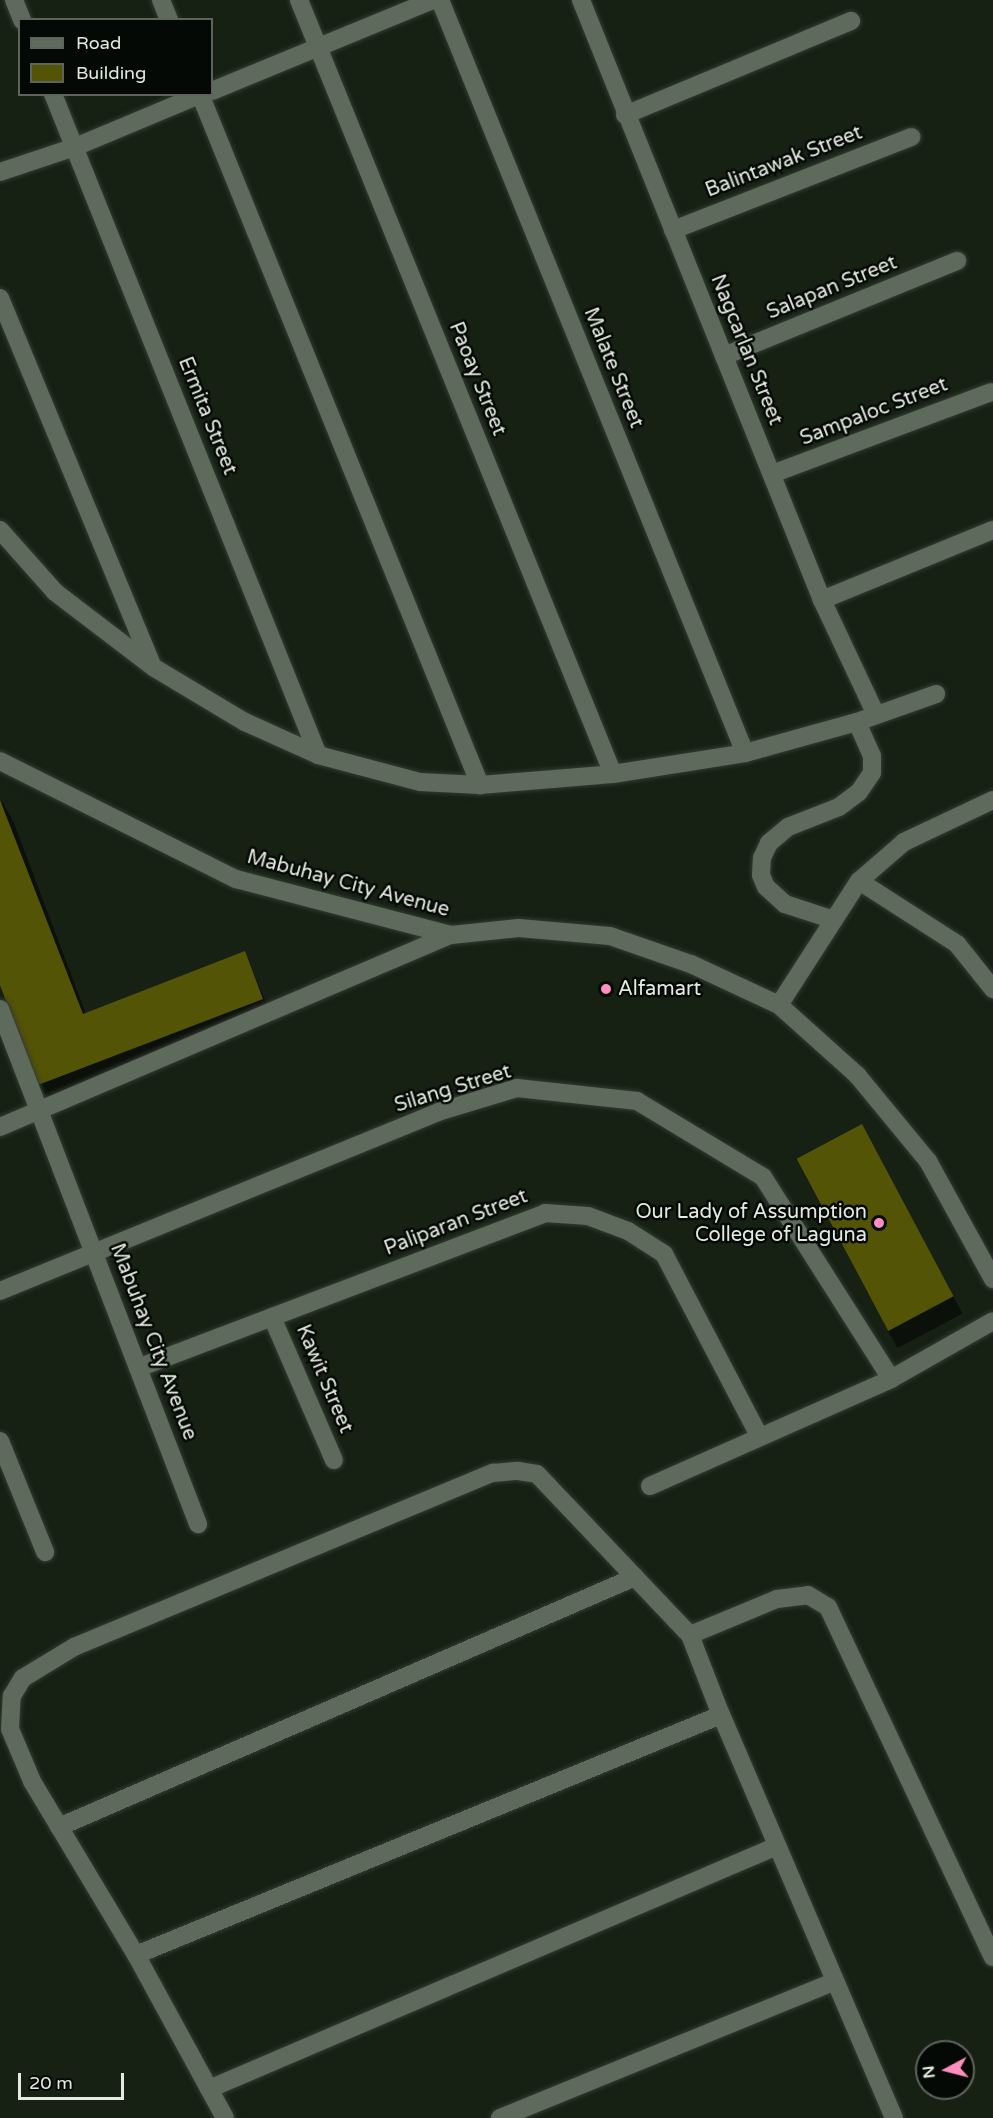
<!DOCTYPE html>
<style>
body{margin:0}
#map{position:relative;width:993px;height:2118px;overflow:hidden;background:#162114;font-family:"Varela Round",sans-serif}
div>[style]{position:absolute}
.shadow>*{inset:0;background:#0007;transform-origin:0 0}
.building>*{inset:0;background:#535406;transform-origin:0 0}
.roads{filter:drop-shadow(0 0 2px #343b33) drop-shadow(0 0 2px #343b33)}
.street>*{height:18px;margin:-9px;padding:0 9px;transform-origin:9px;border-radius:9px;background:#5e6a5b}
.secondary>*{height:18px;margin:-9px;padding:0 9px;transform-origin:9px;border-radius:9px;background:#5e6a5b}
.dots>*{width:16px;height:16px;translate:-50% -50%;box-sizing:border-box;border:3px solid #050905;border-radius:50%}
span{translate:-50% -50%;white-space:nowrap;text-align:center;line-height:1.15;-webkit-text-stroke:5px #050905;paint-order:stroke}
.street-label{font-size:20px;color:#e3eae1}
.poi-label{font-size:20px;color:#e3eae1}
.left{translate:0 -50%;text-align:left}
.right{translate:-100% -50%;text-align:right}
.legend{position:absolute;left:18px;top:18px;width:195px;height:78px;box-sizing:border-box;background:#050905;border:2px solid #5e635d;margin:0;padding:8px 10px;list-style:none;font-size:18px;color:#e3eae1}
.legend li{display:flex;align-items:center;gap:12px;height:30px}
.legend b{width:30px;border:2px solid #5e635d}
.north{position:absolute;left:915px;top:2040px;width:60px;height:60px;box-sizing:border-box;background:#050905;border:2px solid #5e635d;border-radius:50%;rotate:263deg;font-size:16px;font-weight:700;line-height:24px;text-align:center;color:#e3eae1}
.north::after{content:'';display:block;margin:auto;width:21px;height:27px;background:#fe8ebe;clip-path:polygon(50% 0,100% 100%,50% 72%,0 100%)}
.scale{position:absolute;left:18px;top:2073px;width:106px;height:27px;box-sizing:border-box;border:3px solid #e3eae1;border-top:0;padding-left:8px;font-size:18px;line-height:21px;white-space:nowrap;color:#e3eae1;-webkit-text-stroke:4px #050905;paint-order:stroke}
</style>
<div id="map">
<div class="shadow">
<div style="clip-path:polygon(2px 801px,14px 823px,86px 1014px,245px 953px,274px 1021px,52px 1107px,40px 1085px,0 981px)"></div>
<div style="left:872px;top:1143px;width:193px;height:74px;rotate:62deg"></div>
</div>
<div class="building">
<div style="clip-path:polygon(0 800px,83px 1014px,245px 951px,263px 999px,38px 1085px,0 985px)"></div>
<div style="left:862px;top:1124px;width:195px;height:74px;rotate:62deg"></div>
</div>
<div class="roads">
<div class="street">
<div style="left:14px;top:0;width:22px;rotate:68deg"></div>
<div style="left:161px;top:0;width:22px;rotate:68deg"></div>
<div style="left:299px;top:0;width:835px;rotate:67.92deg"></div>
<div style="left:440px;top:0;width:812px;rotate:67.95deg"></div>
<div style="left:581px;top:0;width:647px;rotate:68.12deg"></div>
<div style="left:822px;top:600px;width:127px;rotate:64.8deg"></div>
<div style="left:212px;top:91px;width:239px;rotate:-22.4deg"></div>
<div style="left:53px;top:94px;width:712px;rotate:68.15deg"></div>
<div style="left:200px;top:94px;width:746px;rotate:67.94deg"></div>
<div style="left:625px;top:115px;width:245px;rotate:-22.6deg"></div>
<div style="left:0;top:172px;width:79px;rotate:-18.4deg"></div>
<div style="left:75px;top:147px;width:138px;rotate:-22.7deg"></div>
<div style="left:673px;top:230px;width:256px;rotate:-21.3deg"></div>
<div style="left:0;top:298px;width:397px;rotate:67.5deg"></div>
<div style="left:724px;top:356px;width:252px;rotate:-22.2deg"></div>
<div style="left:772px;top:474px;width:234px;rotate:-20.5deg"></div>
<div style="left:0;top:530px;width:83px;rotate:48.4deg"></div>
<div style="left:55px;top:592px;width:123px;rotate:37.4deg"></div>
<div style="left:153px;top:667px;width:107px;rotate:30.9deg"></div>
<div style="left:245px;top:722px;width:80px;rotate:24.3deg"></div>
<div style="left:318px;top:755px;width:106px;rotate:14.8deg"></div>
<div style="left:420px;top:782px;width:60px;rotate:2.9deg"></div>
<div style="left:480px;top:785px;width:133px;rotate:-4.7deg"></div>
<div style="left:613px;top:774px;width:134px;rotate:-9deg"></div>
<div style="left:745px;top:753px;width:116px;rotate:-15.5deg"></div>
<div style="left:857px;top:722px;width:84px;rotate:-19.5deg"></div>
<div style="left:822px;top:600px;width:185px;rotate:-22.3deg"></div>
<div style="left:859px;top:881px;width:117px;rotate:32.7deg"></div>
<div style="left:957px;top:944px;width:58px;rotate:51.3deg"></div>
<div style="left:834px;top:920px;width:52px;rotate:-161.9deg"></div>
<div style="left:785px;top:904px;width:25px;rotate:-138deg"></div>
<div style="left:766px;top:887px;width:13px;rotate:-113deg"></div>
<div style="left:761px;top:875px;width:17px;rotate:-87deg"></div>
<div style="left:762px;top:858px;width:17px;rotate:-65deg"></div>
<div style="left:769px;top:843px;width:25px;rotate:-40deg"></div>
<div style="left:788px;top:827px;width:55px;rotate:-21.4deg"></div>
<div style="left:839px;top:807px;width:25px;rotate:-37deg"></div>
<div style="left:859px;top:792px;width:23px;rotate:-56deg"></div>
<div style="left:872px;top:773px;width:17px;rotate:-90deg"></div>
<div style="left:872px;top:756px;width:37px;rotate:-114deg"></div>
<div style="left:779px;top:1005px;width:148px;rotate:-57.2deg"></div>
<div style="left:859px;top:881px;width:60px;rotate:-40.9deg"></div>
<div style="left:904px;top:842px;width:98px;rotate:-25.3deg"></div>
<div style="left:0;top:1009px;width:552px;rotate:68.97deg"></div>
<div style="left:0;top:1127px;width:490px;rotate:-23.1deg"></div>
<div style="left:0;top:1291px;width:473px;rotate:-22.2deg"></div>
<div style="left:438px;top:1112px;width:83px;rotate:-16.9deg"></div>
<div style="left:517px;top:1088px;width:121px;rotate:6.2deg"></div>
<div style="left:637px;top:1101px;width:147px;rotate:31.1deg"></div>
<div style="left:763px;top:1177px;width:239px;rotate:57.6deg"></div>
<div style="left:272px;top:1317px;width:156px;rotate:66.6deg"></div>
<div style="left:138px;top:1368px;width:436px;rotate:-20.8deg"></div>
<div style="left:545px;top:1213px;width:43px;rotate:4deg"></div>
<div style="left:588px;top:1216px;width:43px;rotate:20.6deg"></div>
<div style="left:628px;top:1231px;width:43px;rotate:32.6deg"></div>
<div style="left:664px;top:1254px;width:205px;rotate:62.4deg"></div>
<div style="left:0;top:1441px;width:120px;rotate:67.9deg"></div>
<div style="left:650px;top:1486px;width:264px;rotate:-23.9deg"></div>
<div style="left:891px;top:1379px;width:117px;rotate:-29.6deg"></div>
<div style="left:59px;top:1827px;width:628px;rotate:-23.46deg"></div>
<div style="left:136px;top:1955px;width:203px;rotate:-120.9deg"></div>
<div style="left:32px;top:1781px;width:56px;rotate:-112.9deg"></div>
<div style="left:10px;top:1729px;width:33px;rotate:-87deg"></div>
<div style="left:12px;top:1696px;width:21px;rotate:-59deg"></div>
<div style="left:23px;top:1678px;width:60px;rotate:-31.3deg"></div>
<div style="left:74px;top:1647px;width:454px;rotate:-22.6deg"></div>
<div style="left:493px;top:1473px;width:25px;rotate:-5deg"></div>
<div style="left:518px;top:1471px;width:19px;rotate:9deg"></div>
<div style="left:537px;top:1474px;width:222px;rotate:46.5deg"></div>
<div style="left:209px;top:2089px;width:618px;rotate:-23.16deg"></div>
<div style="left:225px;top:2118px;width:186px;rotate:-118.6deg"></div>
<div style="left:136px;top:1955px;width:632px;rotate:-22.31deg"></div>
<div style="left:500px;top:2118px;width:362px;rotate:-22.2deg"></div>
<div style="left:894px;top:2118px;width:439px;rotate:-113.2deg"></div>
<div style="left:721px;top:1715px;width:86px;rotate:-111.2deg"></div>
<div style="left:690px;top:1635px;width:94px;rotate:-22.5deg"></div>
<div style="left:777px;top:1599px;width:31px;rotate:-7deg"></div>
<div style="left:808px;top:1595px;width:23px;rotate:31deg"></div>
<div style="left:828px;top:1607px;width:387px;rotate:64.8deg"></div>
</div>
<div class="secondary">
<div style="left:0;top:761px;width:264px;rotate:26.6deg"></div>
<div style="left:236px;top:879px;width:222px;rotate:14.6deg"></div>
<div style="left:451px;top:935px;width:68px;rotate:-5.9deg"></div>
<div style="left:519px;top:928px;width:91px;rotate:5deg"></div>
<div style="left:610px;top:936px;width:86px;rotate:19.1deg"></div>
<div style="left:691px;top:964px;width:97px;rotate:25deg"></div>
<div style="left:779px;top:1005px;width:105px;rotate:41.9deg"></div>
<div style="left:857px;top:1075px;width:112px;rotate:50.5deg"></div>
<div style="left:928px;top:1161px;width:135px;rotate:61.2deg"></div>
</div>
</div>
<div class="dots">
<div style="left:606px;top:989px;background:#fe8ebe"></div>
<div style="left:879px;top:1223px;background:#fe8ebe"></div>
</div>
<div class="street-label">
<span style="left:784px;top:162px;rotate:-21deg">Balintawak Street</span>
<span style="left:832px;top:288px;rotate:-22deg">Salapan Street</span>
<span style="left:746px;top:350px;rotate:68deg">Nagcarlan Street</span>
<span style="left:613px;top:368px;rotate:68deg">Malate Street</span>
<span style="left:477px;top:379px;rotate:68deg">Paoay Street</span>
<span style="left:874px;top:412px;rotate:-21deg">Sampaloc Street</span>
<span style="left:207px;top:416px;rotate:68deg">Ermita Street</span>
<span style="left:348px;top:884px;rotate:15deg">Mabuhay City Avenue</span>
<span style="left:453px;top:1089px;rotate:-17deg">Silang Street</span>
<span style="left:456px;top:1223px;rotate:-21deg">Paliparan Street</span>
<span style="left:153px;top:1342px;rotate:69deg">Mabuhay City Avenue</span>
<span style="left:324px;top:1379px;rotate:67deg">Kawit Street</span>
</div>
<div class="poi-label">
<span class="left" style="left:618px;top:989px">Alfamart</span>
<span class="right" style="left:867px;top:1224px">Our Lady of Assumption<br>College of Laguna</span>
</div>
<ul class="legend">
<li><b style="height:8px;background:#5e6a5b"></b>Road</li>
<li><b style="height:16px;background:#535406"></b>Building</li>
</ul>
<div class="north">N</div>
<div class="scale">20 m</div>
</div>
